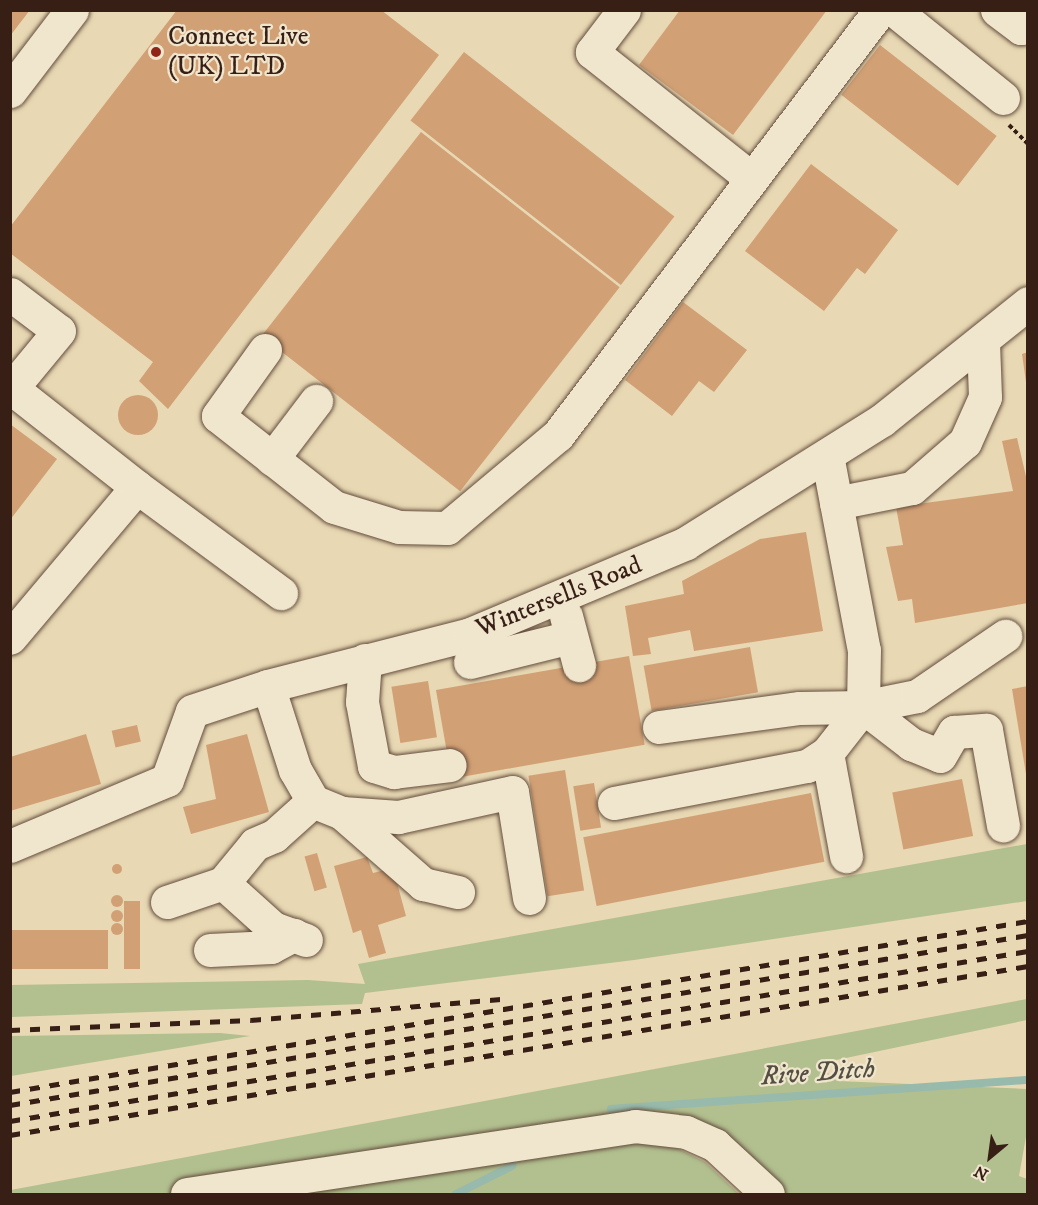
<!DOCTYPE html>
<style>
body{margin:0}
#map{position:relative;width:1038px;height:1205px;overflow:hidden;background:#e8d8b3;font-family:"IM FELL DW Pica",serif}
div>[style]{position:absolute}
.green>*{inset:0;background:#b2bf8f}
.stream>*{height:8px;margin:-4px;padding:0 4px;transform-origin:4px;border-radius:4px;background:#97baac}
.building>*{inset:0;background:#d2a075;transform-origin:0 0}
.round{border-radius:50%}
.path>*{height:4px;margin-top:-2px;transform-origin:0;background:repeating-linear-gradient(90deg,#381f16 0 4.5px,transparent 0 7.5px)}
.roads{filter:drop-shadow(0 0 2px #644d3d) drop-shadow(0 0 2px #644d3d)}
.minor>*{height:33px;margin:-16.5px;padding:0 16.5px;transform-origin:16.5px;border-radius:16.5px;background:#f0e6ce}
.rail>*{height:4.5px;margin-top:-2.25px;transform-origin:0;background:repeating-linear-gradient(90deg,#381f16 0 10px,transparent 0 20px)}
.dots>*{width:16px;height:16px;translate:-50% -50%;box-sizing:border-box;border:3px solid #f0e6ce;border-radius:50%}
span{translate:-50% -50%;white-space:nowrap;text-align:center;line-height:1.15;-webkit-text-stroke:4.5px #f0e6ce;paint-order:stroke}
.poi-label{font-size:26px;color:#381f16}
.left{translate:0 -50%;text-align:left}
.street-label{font-size:26px;color:#381f16}
.water-label{font-size:27px;color:#544e43;font-style:italic}
.frame{position:absolute;inset:0;border:12px solid #381f16;pointer-events:none}
.north{position:absolute;left:960px;top:1127px;width:60px;height:60px;-webkit-text-stroke:4px #f0e6ce;paint-order:stroke;rotate:209deg;font-size:16px;font-weight:700;line-height:24px;text-align:center;color:#381f16}
.north::after{content:'';display:block;margin:auto;width:21px;height:27px;background:#381f16;clip-path:polygon(50% 0,100% 100%,50% 72%,0 100%)}
</style>
<div id="map">
<div class="green">
<div style="clip-path:polygon(1027px 844px,1027px 901px,634px 960px,365px 993px,362px 1004px,11px 1017px,11px 985px,308px 980px,365px 984px,358px 964px)"></div>
<div style="clip-path:polygon(1027px 999px,1027px 1020px,817px 1064px,837px 1081px,1027px 1089px,1027px 1131px,1019px 1176px,1027px 1179px,1027px 1194px,783px 1194px,745px 1155px,686px 1132px,635px 1126px,627px 1144px,652px 1136px,705px 1162px,739px 1194px,11px 1194px,11px 1190px)"></div>
<div style="clip-path:polygon(220px 1033px,250px 1036px,11px 1076px,11px 1036px)"></div>
</div>
<div class="stream">
<div style="left:611px;top:1109px;width:418px;rotate:-4deg"></div>
<div style="left:456px;top:1194px;width:63px;rotate:-26.6deg"></div>
</div>
<div class="building">
<div style="clip-path:polygon(10px 10px,30px 10px,10px 36px)"></div>
<div style="clip-path:polygon(177px 10px,381px 10px,439px 55px,168px 409px,139px 381px,153px 362px,10px 253px,10px 227px)"></div>
<div style="clip-path:polygon(680px 10px,827px 10px,733px 135px,639px 65px)"></div>
<div style="left:880px;top:45px;width:148px;height:63px;rotate:38deg"></div>
<div style="left:464px;top:52px;width:267px;height:87px;rotate:38deg"></div>
<div style="left:421px;top:132px;width:252px;height:259px;rotate:38deg"></div>
<div style="clip-path:polygon(811px 164px,898px 230px,865px 274px,857px 268px,824px 311px,745px 251px)"></div>
<div style="clip-path:polygon(683px 302px,747px 350px,714px 392px,699px 381px,672px 416px,625px 380px)"></div>
<div style="clip-path:polygon(1028px 352px,1028px 382px,1026px 382px,1022px 354px)"></div>
<div class="round" style="left:118px;top:395px;width:40px;height:40px"></div>
<div style="clip-path:polygon(10px 424px,57px 459px,10px 520px)"></div>
<div style="clip-path:polygon(1017px 438px,1028px 485px,1028px 603px,915px 623px,912px 599px,898px 601px,886px 547px,903px 545px,896px 507px,1013px 491px,1002px 441px)"></div>
<div style="clip-path:polygon(806px 532px,823px 631px,694px 651px,690px 630px,648px 638px,651px 654px,633px 656px,625px 606px,684px 594px,682px 581px,760px 539px)"></div>
<div style="left:750px;top:647px;width:46px;height:108px;rotate:80deg"></div>
<div style="left:629px;top:656px;width:90px;height:196px;rotate:80deg"></div>
<div style="left:428px;top:681px;width:57px;height:37px;rotate:81deg"></div>
<div style="clip-path:polygon(1028px 686px,1028px 773px,1026px 774px,1012px 689px)"></div>
<div style="left:137px;top:725px;width:17px;height:26px;rotate:77deg"></div>
<div style="clip-path:polygon(86px 734px,101px 784px,10px 811px,10px 757px)"></div>
<div style="clip-path:polygon(247px 734px,269px 812px,191px 834px,183px 807px,216px 799px,206px 745px)"></div>
<div style="left:565px;top:770px;width:122px;height:37px;rotate:81deg"></div>
<div style="left:962px;top:779px;width:58px;height:71px;rotate:79deg"></div>
<div style="left:594px;top:783px;width:45px;height:21px;rotate:81deg"></div>
<div style="left:811px;top:793px;width:70px;height:232px;rotate:79deg"></div>
<div style="left:317px;top:853px;width:36px;height:13px;rotate:74deg"></div>
<div style="clip-path:polygon(367px 857px,373px 873px,393px 868px,406px 916px,378px 925px,386px 953px,369px 958px,361px 930px,353px 933px,334px 866px)"></div>
<div class="round" style="left:112px;top:864px;width:10px;height:10px"></div>
<div class="round" style="left:111px;top:895px;width:12px;height:12px"></div>
<div style="left:124px;top:901px;width:16px;height:68px"></div>
<div class="round" style="left:111px;top:910px;width:12px;height:12px"></div>
<div class="round" style="left:111px;top:923px;width:12px;height:12px"></div>
<div style="left:10px;top:930px;width:98px;height:39px"></div>
</div>
<div class="path">
<div style="left:1009px;top:125px;width:27px;rotate:45deg"></div>
</div>
<div class="roads">
<div class="minor">
<div style="left:624px;top:10px;width:53px;rotate:127.3deg"></div>
<div style="left:592px;top:52px;width:204px;rotate:38.4deg"></div>
<div style="left:894px;top:10px;width:140px;rotate:38.9deg"></div>
<div style="left:997px;top:10px;width:30px;rotate:37deg"></div>
<div style="left:1021px;top:28px;width:11px;rotate:-49deg"></div>
<div style="left:10px;top:91px;width:102px;rotate:-52.6deg"></div>
<div style="left:10px;top:294px;width:61px;rotate:37.1deg"></div>
<div style="left:59px;top:331px;width:74px;rotate:129.5deg"></div>
<div style="left:265px;top:350px;width:81px;rotate:125.5deg"></div>
<div style="left:218px;top:416px;width:147px;rotate:38.1deg"></div>
<div style="left:334px;top:507px;width:68px;rotate:17.1deg"></div>
<div style="left:399px;top:527px;width:48px;rotate:1.2deg"></div>
<div style="left:447px;top:528px;width:145px;rotate:-40deg"></div>
<div style="left:558px;top:435px;width:533px;rotate:-52.85deg"></div>
<div style="left:10px;top:387px;width:162px;rotate:38.2deg"></div>
<div style="left:137px;top:487px;width:197px;rotate:130.1deg"></div>
<div style="left:827px;top:455px;width:198px;rotate:79.3deg"></div>
<div style="left:864px;top:650px;width:57px;rotate:91deg"></div>
<div style="left:272px;top:459px;width:73px;rotate:-52.8deg"></div>
<div style="left:137px;top:487px;width:179px;rotate:36.4deg"></div>
<div style="left:836px;top:503px;width:77px;rotate:-11.2deg"></div>
<div style="left:912px;top:488px;width:70px;rotate:-41deg"></div>
<div style="left:965px;top:442px;width:49px;rotate:-66deg"></div>
<div style="left:985px;top:397px;width:55px;rotate:-92.1deg"></div>
<div style="left:566px;top:616px;width:51px;rotate:75.1deg"></div>
<div style="left:365px;top:660px;width:42px;rotate:94.1deg"></div>
<div style="left:362px;top:702px;width:65px;rotate:79.4deg"></div>
<div style="left:374px;top:766px;width:21px;rotate:17deg"></div>
<div style="left:394px;top:772px;width:56px;rotate:-7.1deg"></div>
<div style="left:470px;top:662px;width:104px;rotate:-13.9deg"></div>
<div style="left:863px;top:707px;width:61px;rotate:37.6deg"></div>
<div style="left:911px;top:744px;width:31px;rotate:22deg"></div>
<div style="left:940px;top:756px;width:28px;rotate:-60deg"></div>
<div style="left:954px;top:732px;width:32px;rotate:-4deg"></div>
<div style="left:986px;top:730px;width:97px;rotate:79.9deg"></div>
<div style="left:659px;top:727px;width:142px;rotate:-7.7deg"></div>
<div style="left:800px;top:708px;width:63px;rotate:-0.9deg"></div>
<div style="left:863px;top:707px;width:55px;rotate:-11.5deg"></div>
<div style="left:917px;top:696px;width:107px;rotate:-34.3deg"></div>
<div style="left:827px;top:753px;width:105px;rotate:79.5deg"></div>
<div style="left:614px;top:803px;width:197px;rotate:-10.9deg"></div>
<div style="left:807px;top:766px;width:24px;rotate:-33deg"></div>
<div style="left:827px;top:753px;width:58px;rotate:-52deg"></div>
<div style="left:342px;top:813px;width:108px;rotate:41.2deg"></div>
<div style="left:423px;top:884px;width:36px;rotate:13deg"></div>
<div style="left:10px;top:846px;width:170px;rotate:-22.8deg"></div>
<div style="left:167px;top:780px;width:73px;rotate:-70.1deg"></div>
<div style="left:192px;top:711px;width:80px;rotate:-18.2deg"></div>
<div style="left:223px;top:883px;width:67px;rotate:42deg"></div>
<div style="left:273px;top:928px;width:35px;rotate:20deg"></div>
<div style="left:529px;top:898px;width:107px;rotate:-99.1deg"></div>
<div style="left:512px;top:792px;width:117px;rotate:167.6deg"></div>
<div style="left:398px;top:817px;width:56px;rotate:-175.9deg"></div>
<div style="left:342px;top:813px;width:31px;rotate:-158deg"></div>
<div style="left:313px;top:801px;width:36px;rotate:-120deg"></div>
<div style="left:295px;top:770px;width:88px;rotate:-107.8deg"></div>
<div style="left:268px;top:686px;width:209px;rotate:-14.4deg"></div>
<div style="left:470px;top:634px;width:234px;rotate:-22.8deg"></div>
<div style="left:686px;top:543px;width:231px;rotate:-32.1deg"></div>
<div style="left:882px;top:420px;width:187px;rotate:-38.7deg"></div>
<div style="left:167px;top:902px;width:59px;rotate:-18.7deg"></div>
<div style="left:223px;top:883px;width:50px;rotate:-50.6deg"></div>
<div style="left:255px;top:844px;width:21px;rotate:-23deg"></div>
<div style="left:274px;top:836px;width:52px;rotate:-41.9deg"></div>
<div style="left:210px;top:950px;width:61px;rotate:-2.8deg"></div>
<div style="left:271px;top:947px;width:26px;rotate:-28deg"></div>
<div style="left:187px;top:1194px;width:453px;rotate:-8.6deg"></div>
<div style="left:635px;top:1126px;width:51px;rotate:6.7deg"></div>
<div style="left:686px;top:1132px;width:32px;rotate:24deg"></div>
<div style="left:715px;top:1145px;width:72px;rotate:42.8deg"></div>
</div>
</div>
<div class="rail">
<div style="left:10px;top:1030px;width:241px;rotate:-2.4deg"></div>
<div style="left:251px;top:1020px;width:251px;rotate:-4.8deg"></div>
<div style="left:10px;top:1092px;width:1032px;rotate:-9.54deg"></div>
<div style="left:10px;top:1105px;width:1032px;rotate:-9.48deg"></div>
<div style="left:10px;top:1121px;width:1032px;rotate:-9.48deg"></div>
<div style="left:10px;top:1135px;width:1032px;rotate:-9.43deg"></div>
</div>
<div class="dots">
<div style="left:156px;top:52px;background:#8f2418"></div>
</div>
<div class="poi-label">
<span class="left" style="left:168px;top:52px">Connect Live<br>(UK) LTD</span>
</div>
<div class="street-label">
<span style="left:559px;top:597px;rotate:-22deg">Wintersells Road</span>
</div>
<div class="water-label">
<span style="left:818px;top:1073px;rotate:-4deg">Rive Ditch</span>
</div>
<div class="frame"></div>
<div class="north">N</div>
</div>
